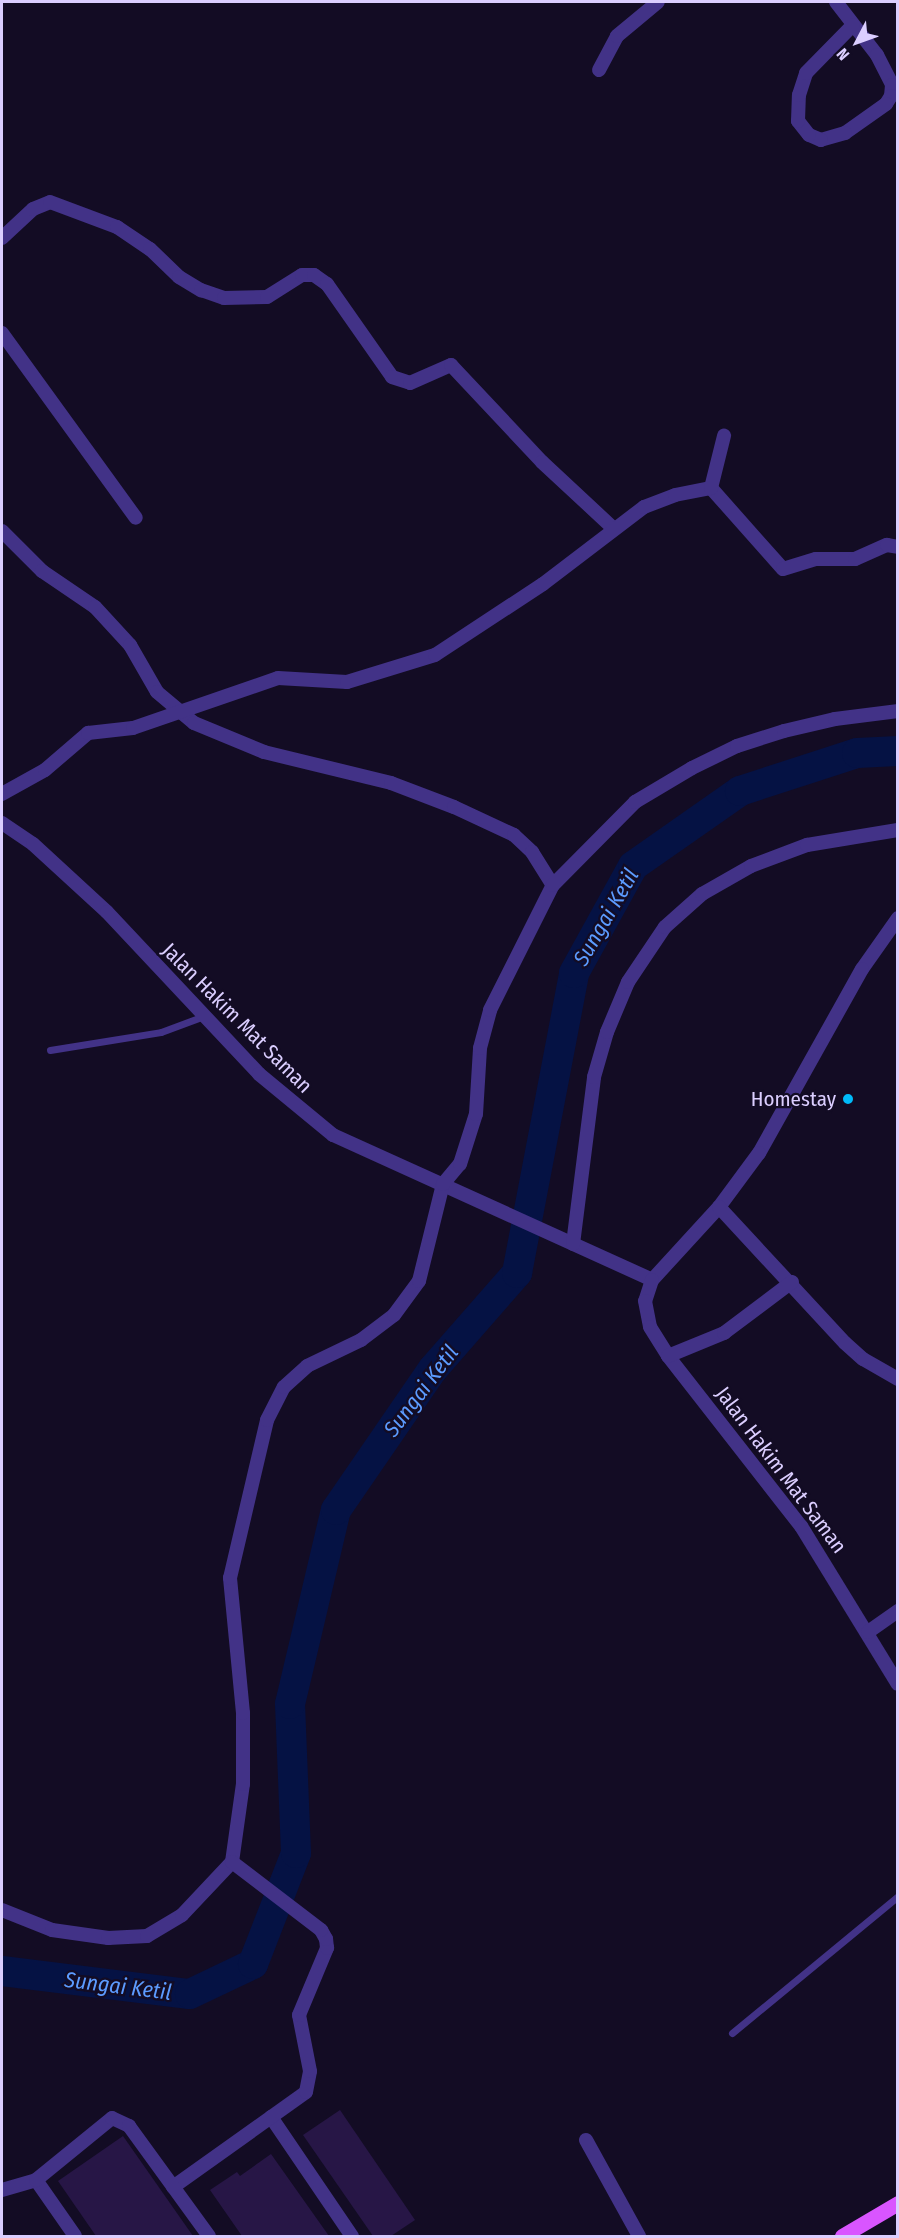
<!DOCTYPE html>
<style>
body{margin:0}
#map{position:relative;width:899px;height:2238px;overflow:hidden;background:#130c24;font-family:"Fira Sans Condensed",sans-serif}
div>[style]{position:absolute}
.river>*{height:30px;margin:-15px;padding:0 15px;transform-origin:15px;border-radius:15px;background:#051244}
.building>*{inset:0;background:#271646}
.lane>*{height:7px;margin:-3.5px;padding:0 3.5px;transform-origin:3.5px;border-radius:3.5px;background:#423287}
.street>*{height:14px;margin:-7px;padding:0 7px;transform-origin:7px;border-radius:7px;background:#423287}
.primary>*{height:15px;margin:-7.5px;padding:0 7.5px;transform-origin:7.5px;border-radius:7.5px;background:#d955ff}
.dots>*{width:16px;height:16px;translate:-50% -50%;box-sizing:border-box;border:3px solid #130c24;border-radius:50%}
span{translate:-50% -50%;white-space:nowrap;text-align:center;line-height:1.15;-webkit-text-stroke:4.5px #130c24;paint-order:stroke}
.street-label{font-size:21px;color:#dbceff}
.poi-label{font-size:21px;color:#dbceff}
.right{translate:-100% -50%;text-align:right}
.water-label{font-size:22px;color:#5c9bff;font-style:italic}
.frame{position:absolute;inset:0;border:3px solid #dbceff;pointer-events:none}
.north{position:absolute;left:827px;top:12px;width:60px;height:60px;-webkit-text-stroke:4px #130c24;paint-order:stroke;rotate:229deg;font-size:16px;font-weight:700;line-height:24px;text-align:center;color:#dbceff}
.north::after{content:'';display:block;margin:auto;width:21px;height:27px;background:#dbceff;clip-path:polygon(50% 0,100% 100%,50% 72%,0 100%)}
</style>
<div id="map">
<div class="river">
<div style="left:2px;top:1971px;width:189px;rotate:7deg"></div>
<div style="left:190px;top:1994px;width:70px;rotate:-25.5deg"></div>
<div style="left:253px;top:1964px;width:119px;rotate:-68.8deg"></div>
<div style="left:296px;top:1853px;width:149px;rotate:-92.3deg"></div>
<div style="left:290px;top:1704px;width:199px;rotate:-76.7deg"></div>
<div style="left:336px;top:1510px;width:171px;rotate:-55.5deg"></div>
<div style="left:433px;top:1369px;width:128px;rotate:-48.8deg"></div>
<div style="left:517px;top:1273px;width:305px;rotate:-79.2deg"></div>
<div style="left:574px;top:973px;width:122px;rotate:-61.1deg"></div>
<div style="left:633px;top:866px;width:131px;rotate:-35deg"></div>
<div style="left:740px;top:791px;width:123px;rotate:-18deg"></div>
<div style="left:857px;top:753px;width:41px;rotate:-2.8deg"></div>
</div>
<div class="building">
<div style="clip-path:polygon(340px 2110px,415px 2220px,391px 2236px,373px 2236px,303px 2135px)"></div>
<div style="clip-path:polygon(123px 2136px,193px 2236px,96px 2236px,58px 2181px)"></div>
<div style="clip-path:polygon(271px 2154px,329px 2236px,242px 2236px,210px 2190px,237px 2172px,240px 2176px)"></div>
</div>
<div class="lane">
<div style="left:50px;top:1050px;width:112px;rotate:-9.2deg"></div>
<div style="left:161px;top:1032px;width:46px;rotate:-20.4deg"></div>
<div style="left:732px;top:2033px;width:215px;rotate:-39.5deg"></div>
</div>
<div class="street">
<div style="left:836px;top:2px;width:67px;rotate:52.3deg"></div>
<div style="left:877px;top:55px;width:34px;rotate:63deg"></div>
<div style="left:892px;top:85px;width:11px;rotate:95deg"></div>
<div style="left:891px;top:96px;width:9px;rotate:122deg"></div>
<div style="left:886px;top:104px;width:50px;rotate:144.7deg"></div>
<div style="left:845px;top:133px;width:25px;rotate:164deg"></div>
<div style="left:821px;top:140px;width:13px;rotate:-157deg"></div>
<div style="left:809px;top:135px;width:18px;rotate:-128deg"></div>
<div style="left:798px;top:121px;width:26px;rotate:-88deg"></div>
<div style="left:799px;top:95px;width:23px;rotate:-72deg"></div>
<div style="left:806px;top:73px;width:67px;rotate:-45.6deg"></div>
<div style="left:599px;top:70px;width:38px;rotate:-62deg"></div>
<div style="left:617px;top:36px;width:53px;rotate:-39.7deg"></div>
<div style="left:2px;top:238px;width:42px;rotate:-43.1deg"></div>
<div style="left:33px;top:209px;width:18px;rotate:-22deg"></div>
<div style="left:50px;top:202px;width:72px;rotate:20.5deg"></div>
<div style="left:117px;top:227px;width:40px;rotate:34deg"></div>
<div style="left:150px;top:249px;width:40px;rotate:44deg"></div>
<div style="left:179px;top:277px;width:26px;rotate:31deg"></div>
<div style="left:201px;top:290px;width:24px;rotate:19deg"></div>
<div style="left:224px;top:298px;width:43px;rotate:-1.3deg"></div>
<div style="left:267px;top:297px;width:41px;rotate:-32.2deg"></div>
<div style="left:302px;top:275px;width:12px"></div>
<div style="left:314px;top:275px;width:16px;rotate:35deg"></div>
<div style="left:327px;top:284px;width:113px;rotate:55deg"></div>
<div style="left:392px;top:377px;width:19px;rotate:18deg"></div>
<div style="left:410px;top:383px;width:45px;rotate:-23.7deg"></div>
<div style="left:451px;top:365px;width:133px;rotate:46.8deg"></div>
<div style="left:542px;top:462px;width:97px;rotate:42.9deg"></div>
<div style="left:2px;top:333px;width:228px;rotate:54.1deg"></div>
<div style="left:711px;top:488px;width:108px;rotate:48.4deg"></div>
<div style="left:783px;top:569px;width:34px;rotate:-17deg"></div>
<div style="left:816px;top:559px;width:39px"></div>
<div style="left:855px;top:559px;width:35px;rotate:-24deg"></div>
<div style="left:887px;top:545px;width:11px;rotate:10deg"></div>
<div style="left:2px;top:531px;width:57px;rotate:45deg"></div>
<div style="left:42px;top:571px;width:64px;rotate:34.2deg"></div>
<div style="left:95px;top:607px;width:52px;rotate:47.4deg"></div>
<div style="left:130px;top:645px;width:54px;rotate:60.1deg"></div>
<div style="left:157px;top:692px;width:48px;rotate:40deg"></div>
<div style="left:194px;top:723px;width:76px;rotate:22.5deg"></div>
<div style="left:264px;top:752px;width:131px;rotate:13.7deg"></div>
<div style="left:391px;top:783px;width:67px;rotate:20.9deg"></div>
<div style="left:454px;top:807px;width:66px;rotate:25deg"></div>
<div style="left:514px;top:835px;width:25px;rotate:43deg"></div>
<div style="left:532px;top:852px;width:39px;rotate:58deg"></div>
<div style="left:2px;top:794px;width:49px;rotate:-29.2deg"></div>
<div style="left:45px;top:770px;width:57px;rotate:-40.7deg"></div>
<div style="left:88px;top:733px;width:45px;rotate:-6.3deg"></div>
<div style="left:133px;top:728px;width:153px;rotate:-19deg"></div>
<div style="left:278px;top:678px;width:69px;rotate:3.3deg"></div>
<div style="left:347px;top:682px;width:92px;rotate:-17.1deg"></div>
<div style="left:435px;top:655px;width:129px;rotate:-33.3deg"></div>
<div style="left:543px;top:584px;width:127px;rotate:-37.3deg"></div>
<div style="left:644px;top:507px;width:33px;rotate:-21deg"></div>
<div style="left:675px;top:495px;width:37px;rotate:-11deg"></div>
<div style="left:711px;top:488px;width:54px;rotate:-76deg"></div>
<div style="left:2px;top:823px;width:37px;rotate:34deg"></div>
<div style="left:33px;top:844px;width:100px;rotate:42.6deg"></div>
<div style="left:107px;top:912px;width:222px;rotate:46.8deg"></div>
<div style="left:259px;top:1074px;width:96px;rotate:39.5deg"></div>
<div style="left:333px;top:1135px;width:350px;rotate:24.4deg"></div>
<div style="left:898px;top:918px;width:62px;rotate:125.2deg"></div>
<div style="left:862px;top:969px;width:211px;rotate:119.2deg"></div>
<div style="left:759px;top:1153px;width:67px;rotate:126.5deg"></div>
<div style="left:719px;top:1207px;width:99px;rotate:132.5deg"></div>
<div style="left:652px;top:1280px;width:22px;rotate:108deg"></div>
<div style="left:645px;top:1301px;width:26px;rotate:79deg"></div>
<div style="left:650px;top:1327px;width:34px;rotate:58deg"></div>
<div style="left:668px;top:1356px;width:216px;rotate:52deg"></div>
<div style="left:801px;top:1526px;width:185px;rotate:58.5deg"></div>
<div style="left:719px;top:1207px;width:185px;rotate:47.2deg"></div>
<div style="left:845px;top:1343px;width:24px;rotate:42deg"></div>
<div style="left:863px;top:1359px;width:40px;rotate:29.7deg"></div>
<div style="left:573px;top:1244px;width:168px;rotate:-82.8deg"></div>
<div style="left:594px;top:1077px;width:47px;rotate:-73.9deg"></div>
<div style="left:607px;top:1032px;width:54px;rotate:-67.2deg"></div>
<div style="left:628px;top:982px;width:66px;rotate:-56.1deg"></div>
<div style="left:665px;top:927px;width:50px;rotate:-41.7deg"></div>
<div style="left:702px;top:894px;width:56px;rotate:-29.7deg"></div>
<div style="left:751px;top:866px;width:60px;rotate:-20.6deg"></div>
<div style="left:807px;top:845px;width:92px;rotate:-9.4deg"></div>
<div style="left:668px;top:1356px;width:61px;rotate:-22.3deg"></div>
<div style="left:724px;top:1333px;width:85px;rotate:-36.9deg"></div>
<div style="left:868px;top:1632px;width:37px;rotate:-35deg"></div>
<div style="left:2px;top:1910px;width:54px;rotate:21.8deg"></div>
<div style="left:52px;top:1930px;width:57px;rotate:8.1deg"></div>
<div style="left:108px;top:1938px;width:39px;rotate:-3deg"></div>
<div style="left:147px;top:1936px;width:41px;rotate:-31deg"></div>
<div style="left:182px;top:1915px;width:73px;rotate:-46.7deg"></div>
<div style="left:232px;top:1862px;width:79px;rotate:-82deg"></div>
<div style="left:243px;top:1784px;width:71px;rotate:-90deg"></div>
<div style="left:243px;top:1713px;width:136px;rotate:-95.5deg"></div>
<div style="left:230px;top:1578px;width:162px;rotate:-76.8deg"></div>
<div style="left:267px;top:1420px;width:37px;rotate:-63deg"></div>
<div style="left:284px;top:1387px;width:31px;rotate:-42deg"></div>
<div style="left:307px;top:1366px;width:60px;rotate:-25.7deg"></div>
<div style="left:361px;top:1340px;width:41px;rotate:-37.1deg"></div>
<div style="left:394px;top:1315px;width:42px;rotate:-53.7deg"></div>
<div style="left:419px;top:1281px;width:100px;rotate:-76.1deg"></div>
<div style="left:443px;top:1184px;width:26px;rotate:-50deg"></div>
<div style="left:460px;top:1164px;width:52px;rotate:-72.3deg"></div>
<div style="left:476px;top:1114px;width:66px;rotate:-86.5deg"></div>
<div style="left:480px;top:1048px;width:39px;rotate:-75deg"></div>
<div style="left:490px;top:1010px;width:140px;rotate:-63.3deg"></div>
<div style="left:553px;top:885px;width:117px;rotate:-45.3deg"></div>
<div style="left:635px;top:802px;width:66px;rotate:-30.8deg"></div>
<div style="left:692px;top:768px;width:50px;rotate:-26.1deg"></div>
<div style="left:737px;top:746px;width:49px;rotate:-17.7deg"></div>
<div style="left:784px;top:731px;width:52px;rotate:-13.2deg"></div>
<div style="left:835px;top:719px;width:64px;rotate:-7.2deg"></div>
<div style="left:271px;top:2117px;width:144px;rotate:55.8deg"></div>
<div style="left:586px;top:2140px;width:110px;rotate:61.1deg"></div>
<div style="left:36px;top:2180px;width:68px;rotate:55.1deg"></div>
<div style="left:173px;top:2187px;width:163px;rotate:-35.5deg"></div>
<div style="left:306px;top:2092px;width:21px;rotate:-79deg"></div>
<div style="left:310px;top:2071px;width:57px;rotate:-101.1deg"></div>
<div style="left:299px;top:2015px;width:73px;rotate:-67.3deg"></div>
<div style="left:327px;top:1948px;width:9px;rotate:-96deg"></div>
<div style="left:326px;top:1939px;width:10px;rotate:-119deg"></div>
<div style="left:321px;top:1930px;width:112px;rotate:-142.6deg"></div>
<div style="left:2px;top:2190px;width:35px;rotate:-16deg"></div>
<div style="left:36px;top:2180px;width:98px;rotate:-39.2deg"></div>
<div style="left:112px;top:2118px;width:19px;rotate:25deg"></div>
<div style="left:129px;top:2126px;width:136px;rotate:54deg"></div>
</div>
<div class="primary">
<div style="left:842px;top:2236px;width:65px;rotate:-30.5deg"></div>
</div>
<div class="dots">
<div style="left:848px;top:1099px;background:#00bbf9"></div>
</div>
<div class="street-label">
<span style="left:237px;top:1018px;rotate:45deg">Jalan Hakim Mat Saman</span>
<span style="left:781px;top:1470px;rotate:53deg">Jalan Hakim Mat Saman</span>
</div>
<div class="poi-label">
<span class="right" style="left:836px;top:1099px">Homestay</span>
</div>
<div class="water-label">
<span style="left:606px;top:917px;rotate:-60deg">Sungai Ketil</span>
<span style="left:421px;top:1391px;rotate:-53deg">Sungai Ketil</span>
<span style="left:118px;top:1986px;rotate:7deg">Sungai Ketil</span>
</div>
<div class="frame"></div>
<div class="north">N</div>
</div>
